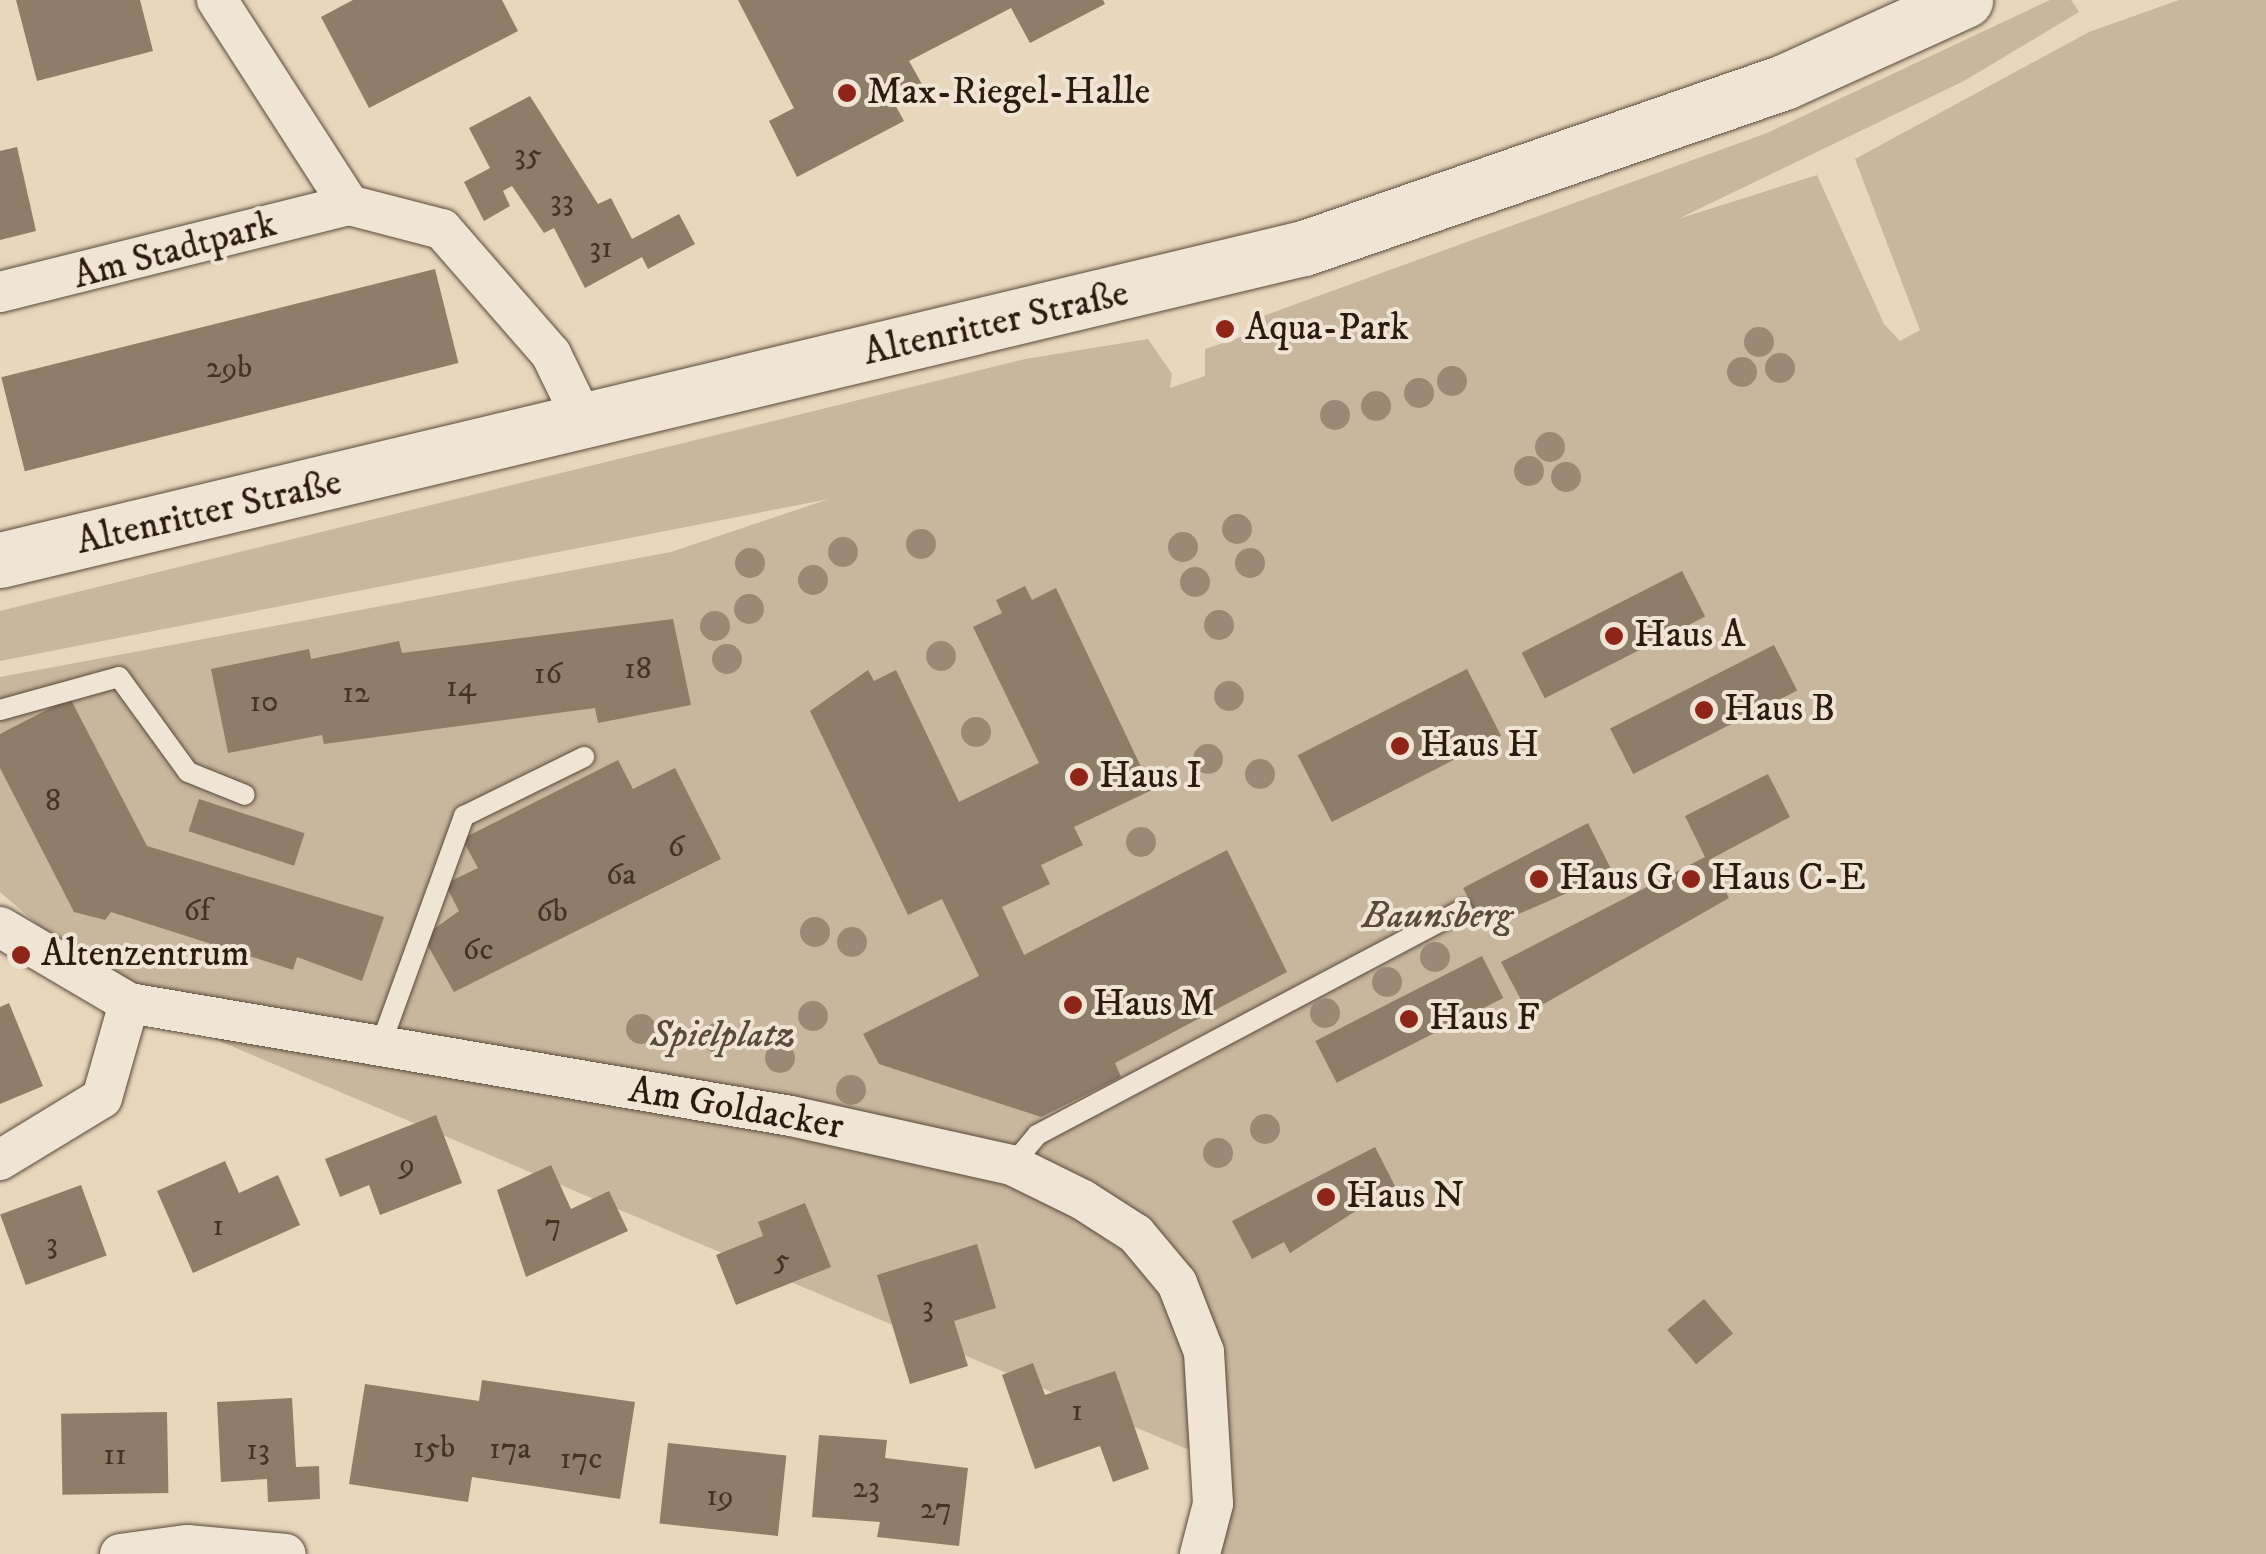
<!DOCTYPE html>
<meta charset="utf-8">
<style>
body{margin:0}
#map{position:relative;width:2266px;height:1554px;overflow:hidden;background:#e8d6bd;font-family:"IM FELL DW Pica",serif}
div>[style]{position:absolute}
.green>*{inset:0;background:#c8b69f}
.building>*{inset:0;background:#8d7d69;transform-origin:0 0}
.roads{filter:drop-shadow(0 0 2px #5a4a3a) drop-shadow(0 0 2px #5a4a3a)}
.lane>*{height:20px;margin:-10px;padding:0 10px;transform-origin:10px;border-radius:10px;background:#f0e4d4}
.street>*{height:40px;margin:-20px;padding:0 20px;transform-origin:20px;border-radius:20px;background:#f0e4d4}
.secondary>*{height:55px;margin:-27.5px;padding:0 27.5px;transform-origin:27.5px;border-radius:27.5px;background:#f0e4d4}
.trees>*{width:30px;height:30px;margin:-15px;border-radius:50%;background:#9a8975}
.dots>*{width:28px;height:28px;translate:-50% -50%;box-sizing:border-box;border:5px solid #f0e4d4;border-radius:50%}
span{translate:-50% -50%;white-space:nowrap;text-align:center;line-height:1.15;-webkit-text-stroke:8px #f0e4d4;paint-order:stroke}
.number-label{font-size:32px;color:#443426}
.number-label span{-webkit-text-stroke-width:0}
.poi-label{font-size:38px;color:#2b1c0f}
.left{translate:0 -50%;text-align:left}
.street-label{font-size:38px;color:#2b1c0f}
.park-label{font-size:38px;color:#5a4a3a;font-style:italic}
</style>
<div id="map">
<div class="green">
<div style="clip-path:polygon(2050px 0,2071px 0,2079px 12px,1964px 81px,1678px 219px,1817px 175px,1884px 324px,1900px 341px,1920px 330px,1855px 159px,2089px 32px,2179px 0,2266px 0,2266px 1554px,1221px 1554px,1232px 1468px,129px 1003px,0 892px,0 677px,671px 552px,829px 499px,0 661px,0 611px,1025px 359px,1148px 339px,1172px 374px,1170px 388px,1205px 376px,1205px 349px,1256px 332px,1252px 320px,1767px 133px)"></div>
</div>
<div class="building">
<div style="clip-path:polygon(16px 0,140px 0,153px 51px,37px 81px)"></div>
<div style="clip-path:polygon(353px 0,502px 0,518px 31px,369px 108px,321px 17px)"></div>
<div style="clip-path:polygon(738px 0,1103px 0,1105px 4px,1030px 43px,1011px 8px,909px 61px,923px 86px,893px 101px,904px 121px,797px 177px,769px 121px,794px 108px)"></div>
<div style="clip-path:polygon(530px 96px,598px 204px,611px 198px,632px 239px,679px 214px,695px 244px,648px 269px,642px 257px,585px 288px,554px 228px,544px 233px,512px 186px,503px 191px,510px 206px,484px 221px,464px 182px,490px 168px,469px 128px)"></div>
<div style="clip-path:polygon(17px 147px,36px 231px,0 240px,0 151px)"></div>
<div style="left:435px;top:269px;width:97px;height:447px;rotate:76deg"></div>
<div style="left:1682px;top:571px;width:51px;height:180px;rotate:63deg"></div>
<div style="clip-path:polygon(1025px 586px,1032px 600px,1056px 588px,1152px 790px,1074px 827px,1083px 845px,1041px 865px,1050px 884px,1002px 907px,1024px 955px,1227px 850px,1287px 972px,1115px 1063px,1121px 1077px,1041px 1117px,879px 1064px,863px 1034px,979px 976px,942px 899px,908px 915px,810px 711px,868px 670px,874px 681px,896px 670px,959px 802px,1039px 763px,973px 627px,1002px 613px,996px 600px)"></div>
<div style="clip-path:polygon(673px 619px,691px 705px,598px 723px,595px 708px,324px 744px,322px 735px,228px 753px,211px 669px,309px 649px,311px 659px,399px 641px,402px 653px)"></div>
<div style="left:1774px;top:645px;width:51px;height:184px;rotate:63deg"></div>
<div style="left:1467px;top:669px;width:75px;height:190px;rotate:63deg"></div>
<div style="clip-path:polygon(70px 698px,147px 846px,384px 917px,362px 981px,297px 957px,293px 970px,111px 912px,105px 920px,74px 912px,0 768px,0 734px)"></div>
<div style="clip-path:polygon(618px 760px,633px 789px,675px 768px,721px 859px,454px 992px,423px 937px,459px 911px,445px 884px,478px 868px,462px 839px)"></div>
<div style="clip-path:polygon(1768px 774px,1790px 817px,1709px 860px,1729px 898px,1528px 1013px,1501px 962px,1705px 857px,1685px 816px)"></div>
<div style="left:199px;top:799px;width:111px;height:34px;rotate:18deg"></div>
<div style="clip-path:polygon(1588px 823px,1613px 873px,1484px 929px,1463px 888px)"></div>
<div style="left:1482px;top:956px;width:47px;height:187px;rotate:63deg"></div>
<div style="clip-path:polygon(9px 1003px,43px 1086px,0 1104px,0 1007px)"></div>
<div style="clip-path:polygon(436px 1115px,462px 1183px,380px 1215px,369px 1185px,340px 1197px,325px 1159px)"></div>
<div style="clip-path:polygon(1375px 1147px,1395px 1186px,1290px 1253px,1284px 1242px,1252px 1259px,1232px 1221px)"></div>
<div style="clip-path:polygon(225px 1161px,239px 1193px,278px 1175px,300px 1225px,193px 1273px,157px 1191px)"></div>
<div style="clip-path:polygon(551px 1165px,571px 1209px,609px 1191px,628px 1231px,526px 1277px,497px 1190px)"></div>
<div style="left:81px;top:1185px;width:75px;height:86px;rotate:70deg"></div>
<div style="clip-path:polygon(805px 1203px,831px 1267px,736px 1305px,716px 1255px,763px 1236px,758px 1222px)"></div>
<div style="clip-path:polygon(977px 1244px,996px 1308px,954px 1321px,968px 1366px,910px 1384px,877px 1275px)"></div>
<div style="left:1704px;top:1299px;width:45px;height:48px;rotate:50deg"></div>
<div style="clip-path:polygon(1033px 1363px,1045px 1395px,1115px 1371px,1149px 1469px,1113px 1482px,1100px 1446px,1035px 1469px,1002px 1375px)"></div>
<div style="clip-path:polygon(482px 1380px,635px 1402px,620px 1499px,472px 1477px,468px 1502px,349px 1484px,365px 1384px,479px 1401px)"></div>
<div style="clip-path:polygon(292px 1398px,296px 1467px,319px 1466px,320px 1499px,268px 1502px,267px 1479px,221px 1482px,217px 1402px)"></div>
<div style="left:167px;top:1412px;width:81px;height:106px;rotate:89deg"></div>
<div style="clip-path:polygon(819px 1435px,887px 1440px,885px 1458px,968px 1468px,959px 1546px,877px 1537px,880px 1522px,812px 1517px)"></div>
<div style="left:668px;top:1443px;width:119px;height:81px;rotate:6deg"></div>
</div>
<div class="roads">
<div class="lane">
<div style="left:0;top:710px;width:123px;rotate:-15.5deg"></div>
<div style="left:119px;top:677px;width:117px;rotate:54deg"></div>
<div style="left:188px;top:772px;width:61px;rotate:22deg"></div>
<div style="left:381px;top:1044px;width:243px;rotate:-70deg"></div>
<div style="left:464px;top:816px;width:134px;rotate:-26.2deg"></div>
<div style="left:1012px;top:1165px;width:39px;rotate:-50deg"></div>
<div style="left:1037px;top:1135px;width:481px;rotate:-27.9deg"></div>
</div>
<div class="street">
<div style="left:217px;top:0;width:244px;rotate:57.2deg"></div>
<div style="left:349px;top:205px;width:96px;rotate:14.5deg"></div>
<div style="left:442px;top:229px;width:166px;rotate:48.9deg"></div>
<div style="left:551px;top:354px;width:73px;rotate:64.1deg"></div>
<div style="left:0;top:292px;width:360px;rotate:-14deg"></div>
<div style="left:0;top:927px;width:150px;rotate:30.5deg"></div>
<div style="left:129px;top:1003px;width:672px;rotate:9.69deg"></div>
<div style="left:791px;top:1116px;width:226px;rotate:12.5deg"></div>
<div style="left:1012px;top:1165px;width:79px;rotate:26.2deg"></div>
<div style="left:1083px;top:1200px;width:63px;rotate:32.7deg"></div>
<div style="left:1136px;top:1234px;width:64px;rotate:50.1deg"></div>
<div style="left:1177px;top:1283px;width:74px;rotate:68.6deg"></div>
<div style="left:1204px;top:1352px;width:152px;rotate:86.6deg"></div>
<div style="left:1213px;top:1504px;width:52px;rotate:104.6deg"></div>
<div style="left:0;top:1160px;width:119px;rotate:-31.3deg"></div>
<div style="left:102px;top:1098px;width:99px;rotate:-74.1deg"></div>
<div style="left:120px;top:1554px;width:68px;rotate:-7.7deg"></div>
<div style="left:187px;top:1545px;width:99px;rotate:5.2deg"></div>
</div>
<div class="secondary">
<div style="left:0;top:560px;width:1341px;rotate:-13.46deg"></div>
<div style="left:1304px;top:248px;width:508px;rotate:-19.08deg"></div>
<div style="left:1784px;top:82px;width:199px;rotate:-24.4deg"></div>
</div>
</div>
<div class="trees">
<div style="left:1759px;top:342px"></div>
<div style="left:1780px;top:368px"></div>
<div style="left:1742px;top:372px"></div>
<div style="left:1452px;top:381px"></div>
<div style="left:1419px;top:393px"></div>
<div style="left:1376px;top:406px"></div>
<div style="left:1335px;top:415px"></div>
<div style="left:1550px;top:447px"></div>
<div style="left:1529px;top:471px"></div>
<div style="left:1566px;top:477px"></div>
<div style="left:1237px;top:529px"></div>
<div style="left:921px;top:544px"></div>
<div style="left:1183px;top:547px"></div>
<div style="left:843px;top:552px"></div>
<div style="left:750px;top:563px"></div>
<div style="left:1250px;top:563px"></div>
<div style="left:813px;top:580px"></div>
<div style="left:1195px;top:582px"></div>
<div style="left:749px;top:609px"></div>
<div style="left:1219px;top:625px"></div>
<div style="left:715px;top:626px"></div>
<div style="left:941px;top:656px"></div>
<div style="left:727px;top:659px"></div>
<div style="left:1229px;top:696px"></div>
<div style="left:976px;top:732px"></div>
<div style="left:1208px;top:759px"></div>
<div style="left:1260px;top:774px"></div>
<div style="left:1141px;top:842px"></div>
<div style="left:815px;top:932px"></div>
<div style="left:852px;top:942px"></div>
<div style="left:1435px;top:957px"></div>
<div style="left:1387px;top:982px"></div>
<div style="left:1325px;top:1013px"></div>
<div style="left:813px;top:1016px"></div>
<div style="left:641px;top:1029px"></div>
<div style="left:717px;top:1038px"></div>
<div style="left:780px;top:1058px"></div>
<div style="left:851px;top:1090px"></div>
<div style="left:1265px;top:1129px"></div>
<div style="left:1218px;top:1153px"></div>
</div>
<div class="dots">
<div style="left:847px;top:93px;background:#8f2418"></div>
<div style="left:1225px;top:329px;background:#8f2418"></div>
<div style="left:1614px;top:636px;background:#8f2418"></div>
<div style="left:1704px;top:710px;background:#8f2418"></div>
<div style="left:1400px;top:746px;background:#8f2418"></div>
<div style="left:1079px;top:777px;background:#8f2418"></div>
<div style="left:1539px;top:879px;background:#8f2418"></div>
<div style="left:1691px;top:879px;background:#8f2418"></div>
<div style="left:21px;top:955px;background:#8f2418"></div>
<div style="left:1073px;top:1005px;background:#8f2418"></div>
<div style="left:1409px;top:1019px;background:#8f2418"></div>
<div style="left:1326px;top:1197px;background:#8f2418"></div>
</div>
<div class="number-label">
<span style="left:528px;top:155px">35</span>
<span style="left:562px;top:201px">33</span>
<span style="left:601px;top:248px">31</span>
<span style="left:229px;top:368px">29b</span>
<span style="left:638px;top:669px">18</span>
<span style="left:548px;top:674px">16</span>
<span style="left:461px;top:687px">14</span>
<span style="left:356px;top:693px">12</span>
<span style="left:264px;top:702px">10</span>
<span style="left:53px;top:801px">8</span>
<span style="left:676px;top:847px">6</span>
<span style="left:621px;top:875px">6a</span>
<span style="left:197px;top:911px">6f</span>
<span style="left:552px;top:912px">6b</span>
<span style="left:478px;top:950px">6c</span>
<span style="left:407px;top:1164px">9</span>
<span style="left:553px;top:1225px">7</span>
<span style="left:218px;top:1226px">1</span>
<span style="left:52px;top:1244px">3</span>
<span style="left:782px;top:1260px">5</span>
<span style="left:928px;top:1307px">3</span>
<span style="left:1077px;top:1411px">1</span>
<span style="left:434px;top:1448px">15b</span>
<span style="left:510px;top:1449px">17a</span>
<span style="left:258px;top:1450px">13</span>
<span style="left:115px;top:1455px">11</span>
<span style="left:581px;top:1459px">17c</span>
<span style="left:866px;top:1488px">23</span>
<span style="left:720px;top:1496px">19</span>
<span style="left:936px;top:1509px">27</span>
</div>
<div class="poi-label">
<span class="left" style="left:867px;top:93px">Max-Riegel-Halle</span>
<span class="left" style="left:1245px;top:329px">Aqua-Park</span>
<span class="left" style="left:1634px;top:636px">Haus A</span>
<span class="left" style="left:1724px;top:710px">Haus B</span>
<span class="left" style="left:1420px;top:746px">Haus H</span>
<span class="left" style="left:1099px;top:777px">Haus I</span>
<span class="left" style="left:1559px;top:879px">Haus G</span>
<span class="left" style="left:1711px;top:879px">Haus C-E</span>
<span class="left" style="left:41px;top:955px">Altenzentrum</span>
<span class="left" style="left:1093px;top:1005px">Haus M</span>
<span class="left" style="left:1429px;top:1019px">Haus F</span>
<span class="left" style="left:1346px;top:1197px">Haus N</span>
</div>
<div class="street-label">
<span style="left:175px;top:251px;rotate:-15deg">Am Stadtpark</span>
<span style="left:996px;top:324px;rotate:-13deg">Altenritter Straße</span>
<span style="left:209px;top:513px;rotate:-13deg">Altenritter Straße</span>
<span style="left:736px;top:1109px;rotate:10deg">Am Goldacker</span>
</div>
<div class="park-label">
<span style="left:1437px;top:917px">Baunsberg</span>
<span style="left:723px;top:1036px">Spielplatz</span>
</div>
</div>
